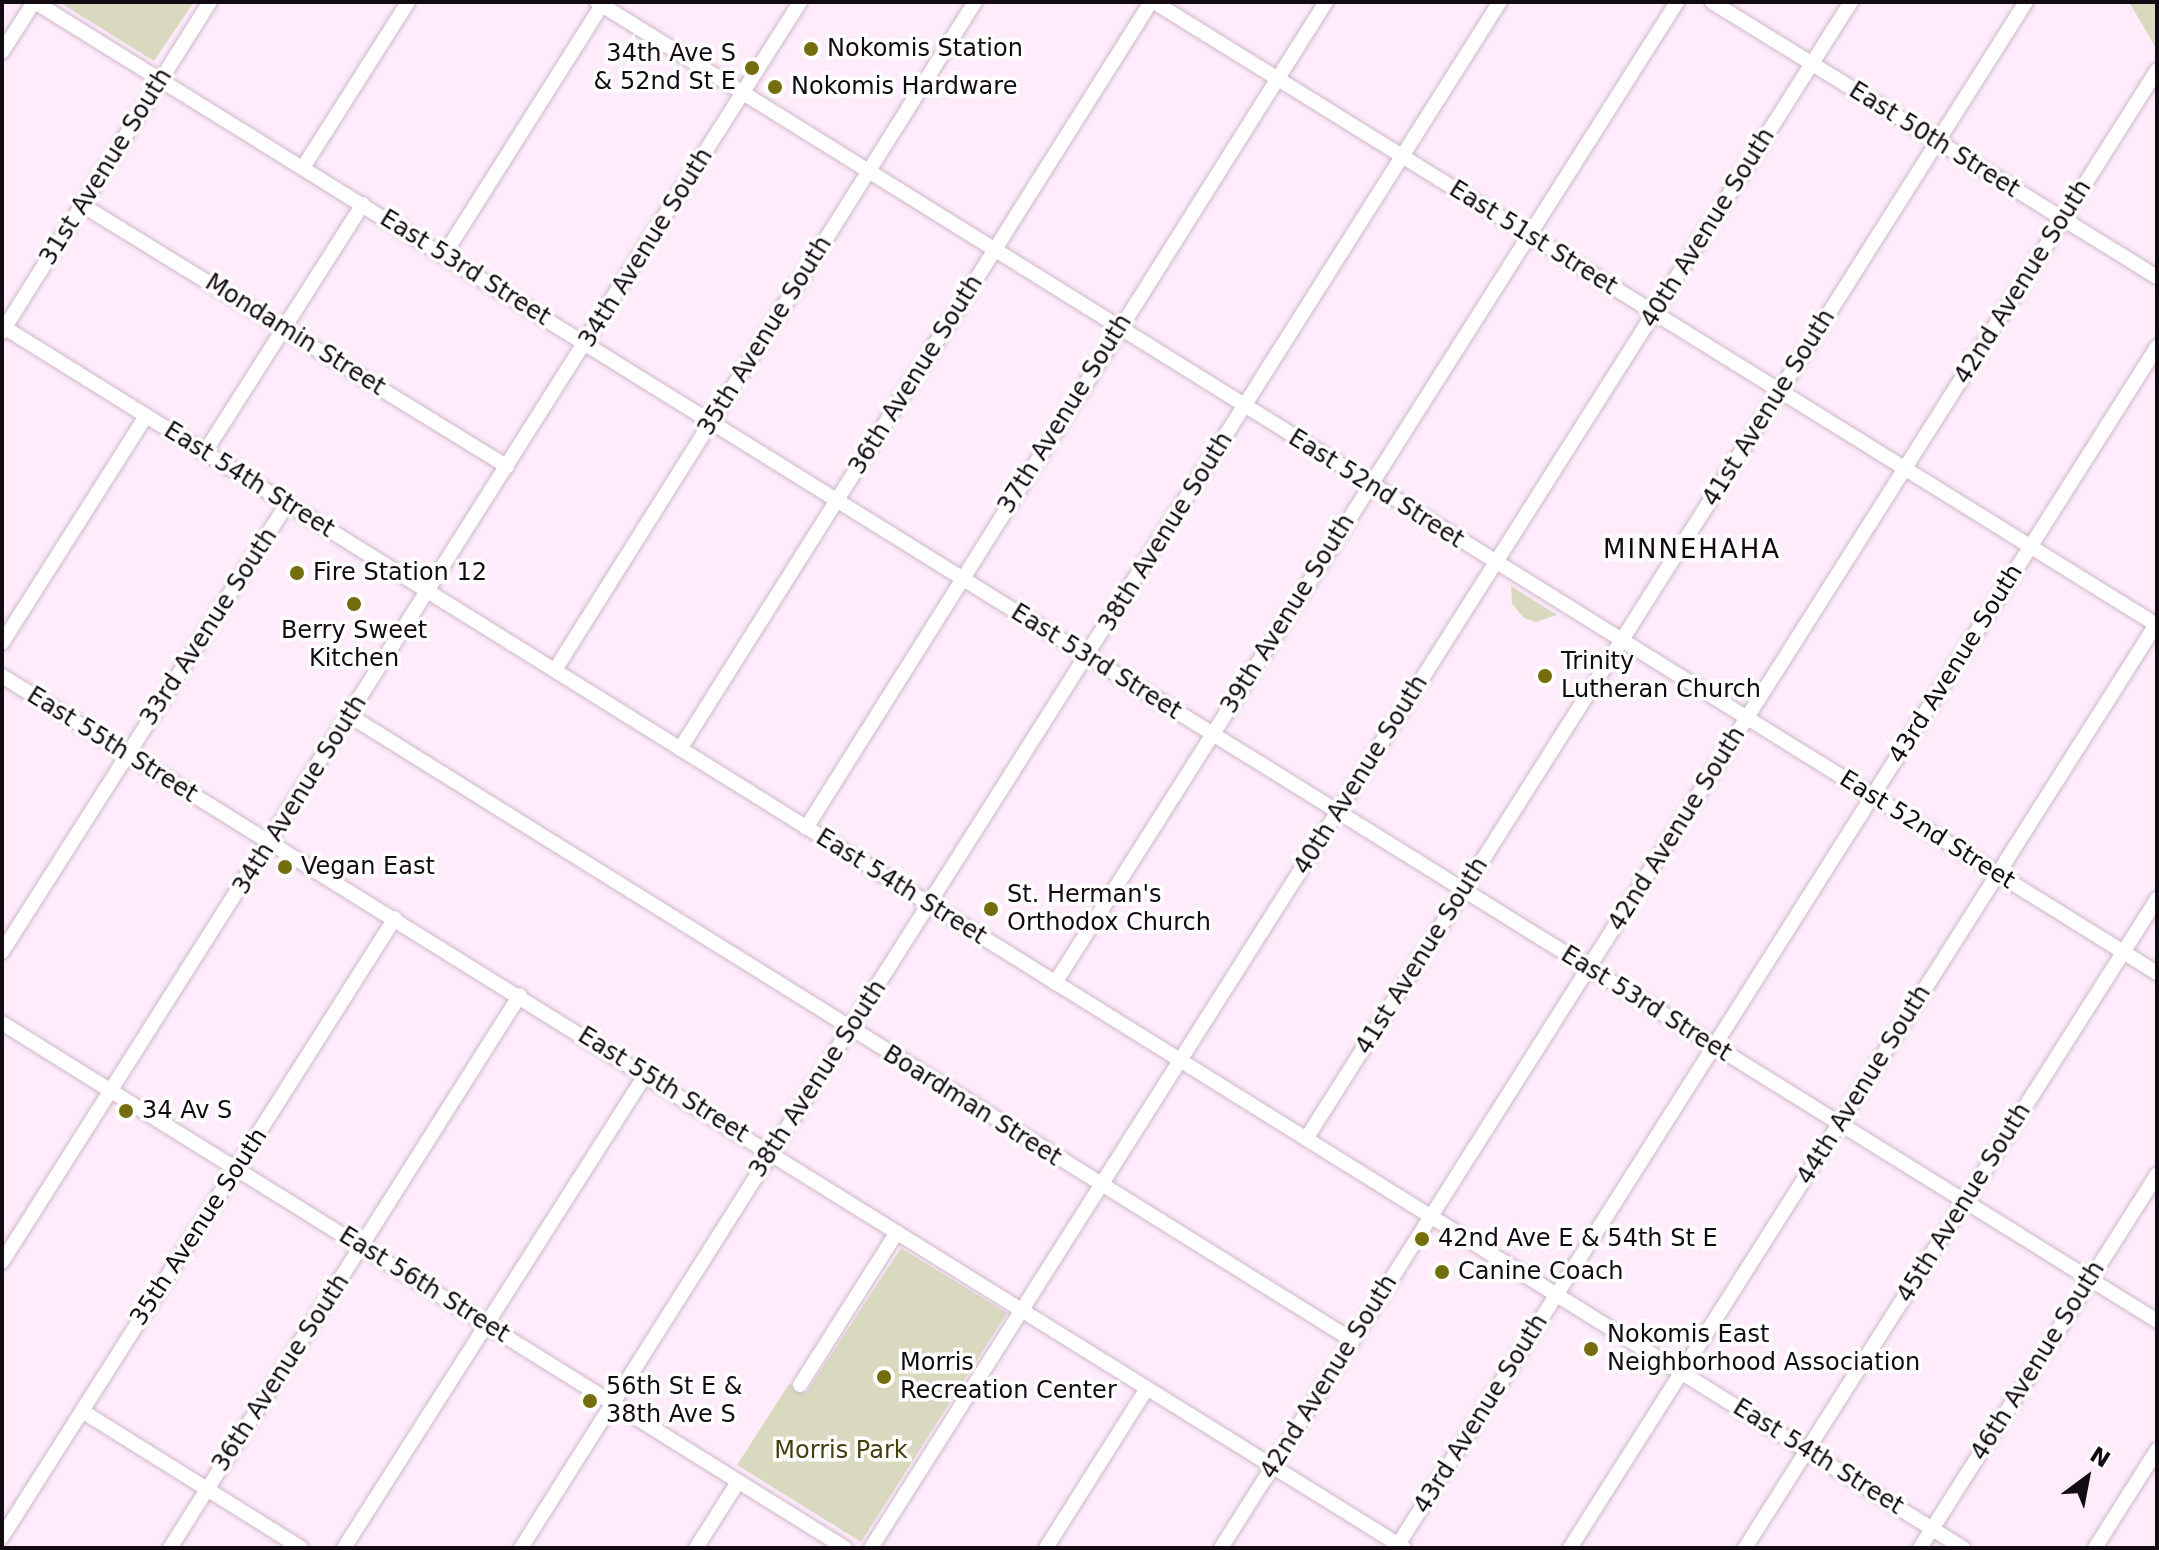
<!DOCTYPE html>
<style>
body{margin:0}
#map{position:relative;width:2159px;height:1550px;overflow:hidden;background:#feecfb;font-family:"DejaVu Sans",sans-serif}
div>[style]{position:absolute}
.green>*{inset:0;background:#d9d9c0}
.roads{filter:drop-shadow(0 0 2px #ceb8ca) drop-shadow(0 0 2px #ceb8ca)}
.minor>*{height:14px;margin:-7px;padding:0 7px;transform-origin:7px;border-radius:7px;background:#fff}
.dots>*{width:22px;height:22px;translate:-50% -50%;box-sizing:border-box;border:4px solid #fff;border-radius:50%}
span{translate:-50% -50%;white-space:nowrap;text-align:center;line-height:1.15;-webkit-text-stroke:7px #fff;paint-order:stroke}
.poi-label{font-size:24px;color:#120b11}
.left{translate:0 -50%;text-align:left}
.right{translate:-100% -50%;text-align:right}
.street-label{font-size:24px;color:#120b11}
.park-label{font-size:24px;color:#43400d}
.neighbourhood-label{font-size:26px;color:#120b11;letter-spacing:2px}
.frame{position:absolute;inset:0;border:4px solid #120b11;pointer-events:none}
.north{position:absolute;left:2047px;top:1438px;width:80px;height:80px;-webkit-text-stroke:6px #fff;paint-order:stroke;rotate:32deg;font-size:22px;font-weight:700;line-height:32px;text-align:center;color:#120b11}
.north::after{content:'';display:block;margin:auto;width:28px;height:36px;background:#120b11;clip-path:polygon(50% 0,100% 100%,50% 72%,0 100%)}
</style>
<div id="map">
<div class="green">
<div style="clip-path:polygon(59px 2px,194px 2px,154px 61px)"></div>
<div style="clip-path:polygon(2129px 2px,2157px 2px,2156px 48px)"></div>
<div style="clip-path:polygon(1511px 586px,1557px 615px,1536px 622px,1524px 618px,1512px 604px)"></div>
<div style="clip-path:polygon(901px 1248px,1007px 1313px,861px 1542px,737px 1465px,789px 1384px,806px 1393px)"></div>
</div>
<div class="roads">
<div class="minor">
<div style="left:35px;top:2px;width:2499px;rotate:31.86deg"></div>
<div style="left:597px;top:2px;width:1838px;rotate:31.9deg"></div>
<div style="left:1154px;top:2px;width:1181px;rotate:31.85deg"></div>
<div style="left:1712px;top:2px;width:523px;rotate:31.72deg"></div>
<div style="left:2px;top:52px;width:59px;rotate:-57.4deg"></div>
<div style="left:304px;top:166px;width:194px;rotate:-57.6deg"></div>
<div style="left:82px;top:205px;width:499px;rotate:31.6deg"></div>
<div style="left:444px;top:255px;width:296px;rotate:-57.7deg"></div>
<div style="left:2px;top:326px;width:2311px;rotate:31.93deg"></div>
<div style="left:2px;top:332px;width:390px;rotate:-57.8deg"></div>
<div style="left:205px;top:452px;width:294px;rotate:-57.5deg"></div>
<div style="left:2px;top:643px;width:269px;rotate:-57.6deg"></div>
<div style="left:555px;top:670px;width:789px;rotate:-57.84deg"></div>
<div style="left:2px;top:676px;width:1651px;rotate:31.88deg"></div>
<div style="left:350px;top:716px;width:1180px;rotate:31.91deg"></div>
<div style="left:680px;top:749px;width:883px;rotate:-57.77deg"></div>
<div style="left:806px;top:828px;width:976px;rotate:-57.81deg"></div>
<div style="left:2px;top:952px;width:531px;rotate:-57.54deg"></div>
<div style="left:1055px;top:983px;width:1162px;rotate:-57.62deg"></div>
<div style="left:2px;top:1023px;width:993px;rotate:31.91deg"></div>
<div style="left:1306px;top:1139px;width:1346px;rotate:-57.66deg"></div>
<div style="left:2px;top:1262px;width:1491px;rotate:-57.65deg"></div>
<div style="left:800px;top:1385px;width:181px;rotate:-57.6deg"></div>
<div style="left:82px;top:1411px;width:258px;rotate:32deg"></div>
<div style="left:2px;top:1537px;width:733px;rotate:-57.59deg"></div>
<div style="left:170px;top:1548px;width:654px;rotate:-57.67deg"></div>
<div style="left:344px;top:1548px;width:562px;rotate:-57.5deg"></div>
<div style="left:521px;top:1548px;width:1830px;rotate:-57.66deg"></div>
<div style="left:696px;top:1548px;width:78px;rotate:-57.5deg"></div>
<div style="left:871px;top:1548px;width:1830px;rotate:-57.63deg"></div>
<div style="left:1046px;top:1548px;width:189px;rotate:-57.7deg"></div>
<div style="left:1221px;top:1548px;width:1749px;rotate:-57.65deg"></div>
<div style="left:1396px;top:1548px;width:1422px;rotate:-57.64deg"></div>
<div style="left:1570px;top:1548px;width:1096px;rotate:-57.6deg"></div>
<div style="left:1745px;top:1548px;width:769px;rotate:-57.59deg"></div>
<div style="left:1920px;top:1548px;width:443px;rotate:-57.6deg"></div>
<div style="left:2095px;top:1548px;width:116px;rotate:-57.7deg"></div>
</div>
</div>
<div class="dots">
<div style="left:811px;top:49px;background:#736d0c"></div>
<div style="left:752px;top:68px;background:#736d0c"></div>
<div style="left:775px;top:87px;background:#736d0c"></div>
<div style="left:297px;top:573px;background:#736d0c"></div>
<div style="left:354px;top:604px;background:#736d0c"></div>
<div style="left:1545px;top:676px;background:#736d0c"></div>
<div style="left:285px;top:867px;background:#736d0c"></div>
<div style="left:991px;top:909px;background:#736d0c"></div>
<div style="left:126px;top:1111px;background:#736d0c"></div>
<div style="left:1422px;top:1239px;background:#736d0c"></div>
<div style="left:1442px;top:1272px;background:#736d0c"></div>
<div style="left:1591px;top:1349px;background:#736d0c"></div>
<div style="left:884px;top:1377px;background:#736d0c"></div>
<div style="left:590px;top:1401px;background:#736d0c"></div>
</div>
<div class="poi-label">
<span class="left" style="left:827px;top:49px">Nokomis Station</span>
<span class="right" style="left:736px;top:68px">34th Ave S<br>&amp; 52nd St E</span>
<span class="left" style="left:791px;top:87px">Nokomis Hardware</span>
<span class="left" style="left:313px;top:573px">Fire Station 12</span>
<span style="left:354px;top:645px">Berry Sweet<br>Kitchen</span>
<span class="left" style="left:1561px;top:676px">Trinity<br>Lutheran Church</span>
<span class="left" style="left:301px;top:867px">Vegan East</span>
<span class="left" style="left:1007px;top:909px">St. Herman's<br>Orthodox Church</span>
<span class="left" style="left:142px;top:1111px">34 Av S</span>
<span class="left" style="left:1438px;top:1239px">42nd Ave E &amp; 54th St E</span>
<span class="left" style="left:1458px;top:1272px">Canine Coach</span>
<span class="left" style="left:1607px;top:1349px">Nokomis East<br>Neighborhood Association</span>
<span class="left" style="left:900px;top:1377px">Morris<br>Recreation Center</span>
<span class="left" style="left:606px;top:1401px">56th St E &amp;<br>38th Ave S</span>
</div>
<div class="street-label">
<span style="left:1934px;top:140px;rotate:32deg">East 50th Street</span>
<span style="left:106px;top:167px;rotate:-58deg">31st Avenue South</span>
<span style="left:1708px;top:228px;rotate:-58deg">40th Avenue South</span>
<span style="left:1533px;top:238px;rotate:32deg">East 51st Street</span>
<span style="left:646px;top:248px;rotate:-58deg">34th Avenue South</span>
<span style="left:465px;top:268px;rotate:32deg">East 53rd Street</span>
<span style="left:2023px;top:282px;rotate:-58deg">42nd Avenue South</span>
<span style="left:295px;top:335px;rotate:32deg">Mondamin Street</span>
<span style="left:765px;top:336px;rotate:-58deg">35th Avenue South</span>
<span style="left:916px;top:375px;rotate:-58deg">36th Avenue South</span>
<span style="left:1769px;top:408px;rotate:-58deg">41st Avenue South</span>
<span style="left:1065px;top:414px;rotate:-58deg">37th Avenue South</span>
<span style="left:249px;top:480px;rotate:32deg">East 54th Street</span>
<span style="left:1376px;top:489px;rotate:32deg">East 52nd Street</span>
<span style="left:1166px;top:532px;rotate:-58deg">38th Avenue South</span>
<span style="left:1288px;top:614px;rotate:-58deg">39th Avenue South</span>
<span style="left:209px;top:627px;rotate:-57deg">33rd Avenue South</span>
<span style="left:1096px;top:662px;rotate:32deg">East 53rd Street</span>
<span style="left:1956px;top:664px;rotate:-58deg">43rd Avenue South</span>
<span style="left:112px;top:745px;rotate:32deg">East 55th Street</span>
<span style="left:1361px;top:775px;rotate:-58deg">40th Avenue South</span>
<span style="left:300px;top:795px;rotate:-58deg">34th Avenue South</span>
<span style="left:1677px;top:829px;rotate:-58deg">42nd Avenue South</span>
<span style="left:1927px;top:830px;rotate:32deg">East 52nd Street</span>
<span style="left:901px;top:887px;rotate:32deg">East 54th Street</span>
<span style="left:1422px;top:956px;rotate:-58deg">41st Avenue South</span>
<span style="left:1646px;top:1004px;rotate:32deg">East 53rd Street</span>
<span style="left:818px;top:1079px;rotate:-57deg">38th Avenue South</span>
<span style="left:663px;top:1085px;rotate:32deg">East 55th Street</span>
<span style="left:1864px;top:1085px;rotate:-58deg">44th Avenue South</span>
<span style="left:972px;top:1106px;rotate:32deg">Boardman Street</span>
<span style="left:1964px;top:1203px;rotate:-58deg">45th Avenue South</span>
<span style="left:199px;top:1227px;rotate:-57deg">35th Avenue South</span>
<span style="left:424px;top:1285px;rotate:32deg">East 56th Street</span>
<span style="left:2038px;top:1361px;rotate:-58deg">46th Avenue South</span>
<span style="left:281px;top:1373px;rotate:-57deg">36th Avenue South</span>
<span style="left:1329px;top:1377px;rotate:-58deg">42nd Avenue South</span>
<span style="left:1481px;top:1414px;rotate:-58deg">43rd Avenue South</span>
<span style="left:1818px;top:1457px;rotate:32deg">East 54th Street</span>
</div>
<div class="park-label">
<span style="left:841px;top:1451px">Morris Park</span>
</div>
<div class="neighbourhood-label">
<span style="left:1692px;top:550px">MINNEHAHA</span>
</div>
<div class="frame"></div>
<div class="north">N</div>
</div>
